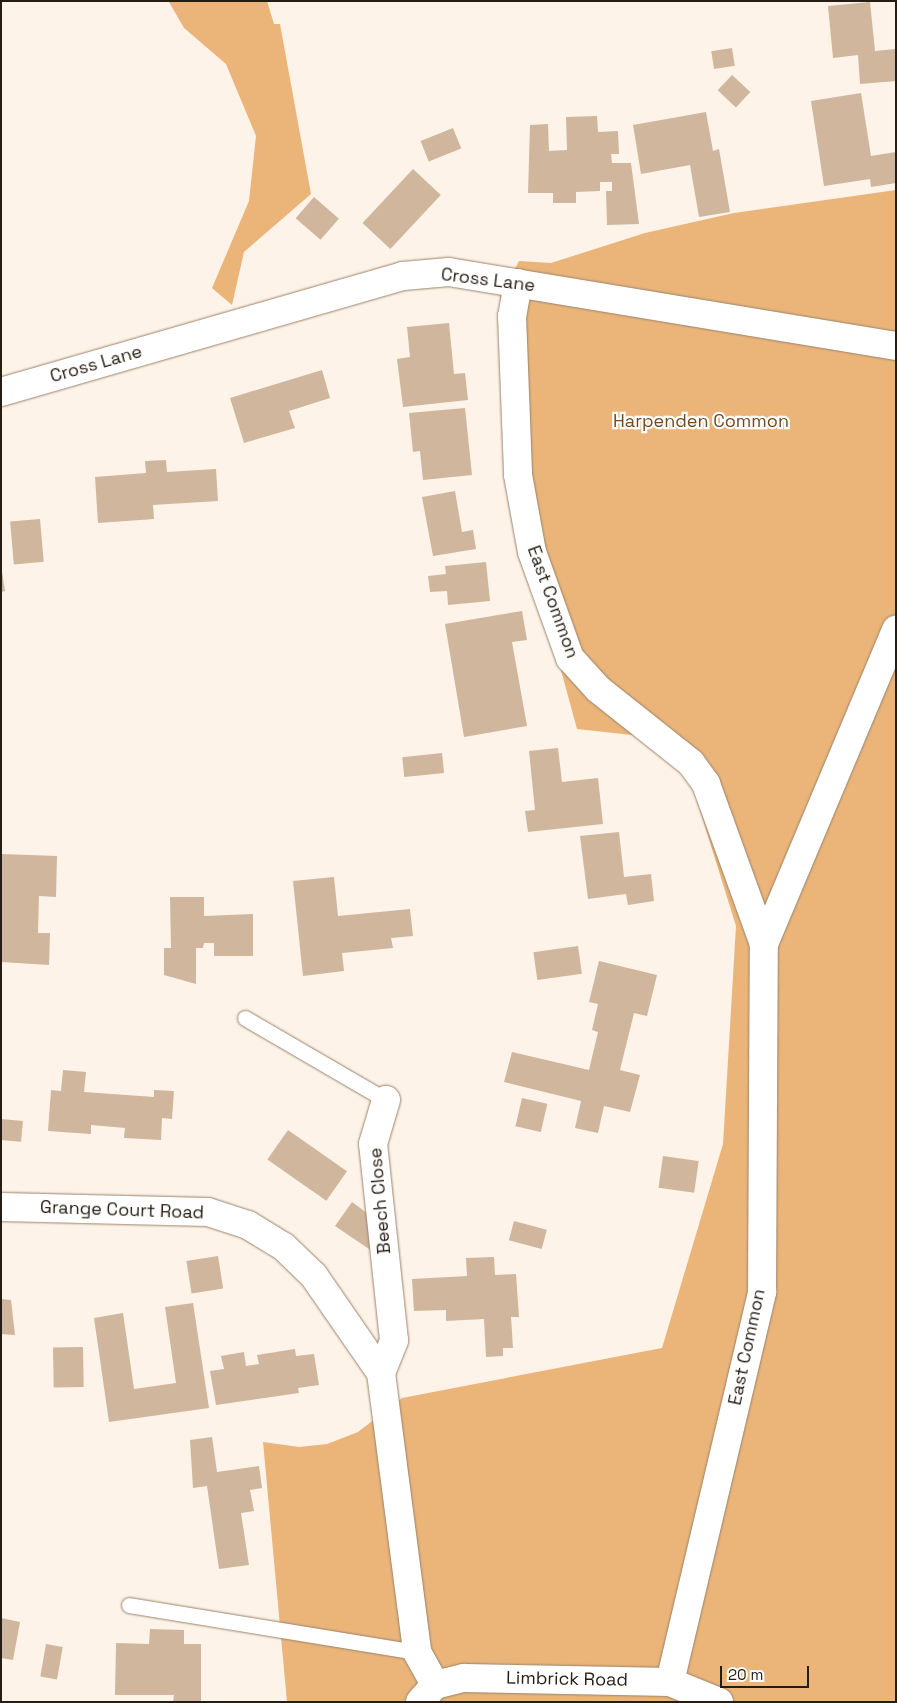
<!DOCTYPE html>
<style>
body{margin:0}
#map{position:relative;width:897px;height:1703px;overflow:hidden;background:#fdf3e8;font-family:"Space Grotesk",sans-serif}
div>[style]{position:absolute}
.green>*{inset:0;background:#ebb57a}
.building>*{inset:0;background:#cfb69d;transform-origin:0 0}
.roads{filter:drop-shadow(0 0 1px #9b846c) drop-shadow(0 0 1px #9b846c)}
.lane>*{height:15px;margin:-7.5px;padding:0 7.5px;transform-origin:7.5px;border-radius:7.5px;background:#fff}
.street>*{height:28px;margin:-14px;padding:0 14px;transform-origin:14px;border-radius:14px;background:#fff}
span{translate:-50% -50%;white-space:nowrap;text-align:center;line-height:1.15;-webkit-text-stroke:4.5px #fff;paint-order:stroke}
.street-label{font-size:18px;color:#251c13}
.park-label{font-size:18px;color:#704b1e}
.frame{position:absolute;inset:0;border:2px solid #251c13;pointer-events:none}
.scale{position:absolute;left:720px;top:1666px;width:89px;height:22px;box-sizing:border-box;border:2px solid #251c13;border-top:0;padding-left:6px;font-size:15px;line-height:18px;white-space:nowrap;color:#251c13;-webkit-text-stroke:4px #fff;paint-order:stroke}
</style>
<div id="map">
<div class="green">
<div style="clip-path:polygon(267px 1px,274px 24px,280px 24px,311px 194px,244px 252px,232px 305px,212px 288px,249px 201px,256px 136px,226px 64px,184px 28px,169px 2px)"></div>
<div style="clip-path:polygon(896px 190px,896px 1702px,287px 1702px,263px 1442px,299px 1447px,327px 1444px,358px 1432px,402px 1398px,662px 1348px,723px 1144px,736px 926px,688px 772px,669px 752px,632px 735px,577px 729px,535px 575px,500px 297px,519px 261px,551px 263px,645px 233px,734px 213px)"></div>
</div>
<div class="building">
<div style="clip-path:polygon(870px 2px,875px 51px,895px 49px,896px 81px,860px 84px,858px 55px,833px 58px,828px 6px)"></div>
<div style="left:732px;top:48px;width:18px;height:21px;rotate:81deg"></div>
<div style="left:732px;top:75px;width:25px;height:21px;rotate:43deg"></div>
<div style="clip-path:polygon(861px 93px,871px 156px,896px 152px,896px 183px,871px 187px,870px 179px,824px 186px,811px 101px)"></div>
<div style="clip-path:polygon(706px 112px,713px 151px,719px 149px,730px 212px,699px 217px,690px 165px,641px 174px,633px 125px)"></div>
<div style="clip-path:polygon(597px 116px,598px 132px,618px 131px,619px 154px,611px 154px,612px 163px,631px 163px,639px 224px,607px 225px,606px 191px,612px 191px,612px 182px,600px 182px,600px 191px,576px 192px,576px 203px,553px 203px,553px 193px,528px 193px,530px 125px,548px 124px,549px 151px,567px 150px,566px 117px)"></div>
<div style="left:453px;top:128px;width:22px;height:35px;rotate:68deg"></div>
<div style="left:413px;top:169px;width:38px;height:74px;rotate:43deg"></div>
<div style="left:314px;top:197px;width:33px;height:28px;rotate:41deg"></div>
<div style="clip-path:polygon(449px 323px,454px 374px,465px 373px,468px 400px,403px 407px,397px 359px,410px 357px,407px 327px)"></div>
<div style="clip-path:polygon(322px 370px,330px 398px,289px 411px,295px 428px,244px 443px,230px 398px)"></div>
<div style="clip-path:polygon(465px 408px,472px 475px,423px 480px,420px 451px,413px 452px,409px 413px)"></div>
<div style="clip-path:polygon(166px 460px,167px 472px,216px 469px,218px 501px,153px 505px,154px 519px,98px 523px,95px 477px,146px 473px,145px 461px)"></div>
<div style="clip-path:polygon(455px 491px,462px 532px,473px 530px,476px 549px,433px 556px,422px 497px)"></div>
<div style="left:40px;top:519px;width:43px;height:30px;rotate:85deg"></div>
<div style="clip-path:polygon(486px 562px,490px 601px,448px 605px,447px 591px,430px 592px,428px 576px,446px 574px,445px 566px)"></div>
<div style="clip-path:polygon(1px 565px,5px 591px,1px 592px)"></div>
<div style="clip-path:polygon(522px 611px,527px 640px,512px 642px,527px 726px,464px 737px,445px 624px)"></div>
<div style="clip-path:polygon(558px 748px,562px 782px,598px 778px,603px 824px,528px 832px,525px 811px,535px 810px,529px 751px)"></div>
<div style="left:442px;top:753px;width:20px;height:40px;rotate:84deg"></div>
<div style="clip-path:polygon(619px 832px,624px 877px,651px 874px,654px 901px,628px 905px,626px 894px,588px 899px,580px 836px)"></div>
<div style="clip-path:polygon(1px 854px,57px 856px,56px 897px,39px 896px,38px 933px,50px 933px,49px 965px,1px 962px)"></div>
<div style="clip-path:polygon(334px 877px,338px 916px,410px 909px,413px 936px,391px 938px,393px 948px,342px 953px,344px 971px,303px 976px,293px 881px)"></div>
<div style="clip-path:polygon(170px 897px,204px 897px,204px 916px,253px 914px,253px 956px,214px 956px,214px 943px,204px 943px,203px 948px,196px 948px,196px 984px,164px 975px,164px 948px,171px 948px)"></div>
<div style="left:578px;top:946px;width:28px;height:45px;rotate:82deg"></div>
<div style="clip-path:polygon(599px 961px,657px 975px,647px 1016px,634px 1013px,620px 1070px,640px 1075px,630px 1112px,604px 1106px,598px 1133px,575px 1128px,581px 1101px,504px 1082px,512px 1052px,589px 1070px,598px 1032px,592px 1030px,598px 1004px,589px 1002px)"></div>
<div style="clip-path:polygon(63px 1070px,86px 1072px,84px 1092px,154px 1097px,154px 1090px,174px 1091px,172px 1119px,162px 1118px,161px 1140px,124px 1138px,125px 1128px,91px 1125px,91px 1134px,48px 1131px,51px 1090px,61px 1091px)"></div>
<div style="left:522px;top:1098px;width:26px;height:29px;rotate:13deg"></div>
<div style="left:1px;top:1119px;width:22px;height:21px;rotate:5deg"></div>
<div style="left:288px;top:1130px;width:72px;height:36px;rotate:35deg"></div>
<div style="left:663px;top:1156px;width:36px;height:32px;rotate:8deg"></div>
<div style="clip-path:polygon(352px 1202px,367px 1213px,372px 1251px,335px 1226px)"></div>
<div style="left:514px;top:1221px;width:34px;height:20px;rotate:15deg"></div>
<div style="left:218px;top:1256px;width:33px;height:32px;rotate:81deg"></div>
<div style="clip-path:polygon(494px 1257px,495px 1275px,516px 1274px,519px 1317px,511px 1317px,513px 1348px,503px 1348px,503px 1356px,486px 1357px,484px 1319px,446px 1321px,446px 1310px,414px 1311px,412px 1279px,467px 1276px,466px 1258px)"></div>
<div style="clip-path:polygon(1px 1299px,11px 1300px,15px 1335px,1px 1334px)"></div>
<div style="clip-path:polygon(193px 1303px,209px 1408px,109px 1422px,94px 1318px,123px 1313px,134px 1389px,176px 1383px,165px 1307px)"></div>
<div style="left:83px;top:1347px;width:40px;height:30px;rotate:89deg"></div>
<div style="clip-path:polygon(295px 1349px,296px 1356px,314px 1354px,319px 1385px,298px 1388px,299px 1393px,216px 1405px,210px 1371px,224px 1369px,221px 1356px,244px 1352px,246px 1366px,259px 1364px,257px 1355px)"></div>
<div style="clip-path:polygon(212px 1437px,217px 1472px,259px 1466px,262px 1488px,250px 1490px,254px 1511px,241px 1513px,249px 1565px,219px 1569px,207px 1486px,193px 1488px,190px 1440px)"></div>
<div style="clip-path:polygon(1px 1618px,20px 1622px,13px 1660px,1px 1658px)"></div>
<div style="clip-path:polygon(150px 1629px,184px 1630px,184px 1644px,201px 1644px,201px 1702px,173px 1702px,174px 1695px,115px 1695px,116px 1643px,149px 1644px)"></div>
<div style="left:46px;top:1644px;width:17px;height:33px;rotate:10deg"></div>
</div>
<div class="roads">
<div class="lane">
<div style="left:245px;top:1018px;width:163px;rotate:30.2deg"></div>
<div style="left:129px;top:1605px;width:292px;rotate:9.3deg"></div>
</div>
<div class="street">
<div style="left:518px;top:283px;width:34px;rotate:100deg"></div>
<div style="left:512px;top:316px;width:159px;rotate:87.8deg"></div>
<div style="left:518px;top:475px;width:78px;rotate:79.7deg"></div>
<div style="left:532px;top:552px;width:113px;rotate:70.3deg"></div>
<div style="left:570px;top:658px;width:42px;rotate:47.9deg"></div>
<div style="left:598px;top:689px;width:119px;rotate:38.5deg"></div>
<div style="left:691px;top:763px;width:26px;rotate:54deg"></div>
<div style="left:706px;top:784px;width:170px;rotate:70.1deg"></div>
<div style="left:1px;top:392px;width:418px;rotate:-16.1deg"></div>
<div style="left:403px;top:276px;width:46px;rotate:-5deg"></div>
<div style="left:449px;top:272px;width:453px;rotate:9.4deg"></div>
<div style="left:1px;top:1207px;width:207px;rotate:1.4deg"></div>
<div style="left:208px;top:1212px;width:42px;rotate:18deg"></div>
<div style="left:248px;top:1225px;width:42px;rotate:31.4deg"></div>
<div style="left:284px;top:1247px;width:42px;rotate:44deg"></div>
<div style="left:314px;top:1276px;width:118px;rotate:55.4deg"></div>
<div style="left:381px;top:1373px;width:281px;rotate:82.6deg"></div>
<div style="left:417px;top:1652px;width:38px;rotate:61deg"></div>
<div style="left:381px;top:1373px;width:35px;rotate:-68deg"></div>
<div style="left:394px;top:1340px;width:197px;rotate:-96.1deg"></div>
<div style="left:373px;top:1144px;width:46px;rotate:-73.5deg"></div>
<div style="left:670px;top:1682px;width:401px;rotate:-76.7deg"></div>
<div style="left:762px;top:1292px;width:348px;rotate:-89.7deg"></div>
<div style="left:764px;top:944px;width:341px;rotate:-67.2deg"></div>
<div style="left:420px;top:1702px;width:23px;rotate:-49deg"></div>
<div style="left:435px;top:1685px;width:30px;rotate:-14deg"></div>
<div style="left:464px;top:1678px;width:206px;rotate:1.1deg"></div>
<div style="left:670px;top:1682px;width:53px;rotate:22.2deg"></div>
</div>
</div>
<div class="street-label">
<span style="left:488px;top:280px;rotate:7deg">Cross Lane</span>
<span style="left:96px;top:364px;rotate:-16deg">Cross Lane</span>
<span style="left:553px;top:602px;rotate:70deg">East Common</span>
<span style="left:380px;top:1201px;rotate:-95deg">Beech Close</span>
<span style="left:122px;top:1210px;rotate:2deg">Grange Court Road</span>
<span style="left:747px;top:1347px;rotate:-78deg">East Common</span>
<span style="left:567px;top:1679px;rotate:1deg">Limbrick Road</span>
</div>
<div class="park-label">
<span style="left:701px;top:421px">Harpenden Common</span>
</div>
<div class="frame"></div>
<div class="scale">20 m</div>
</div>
